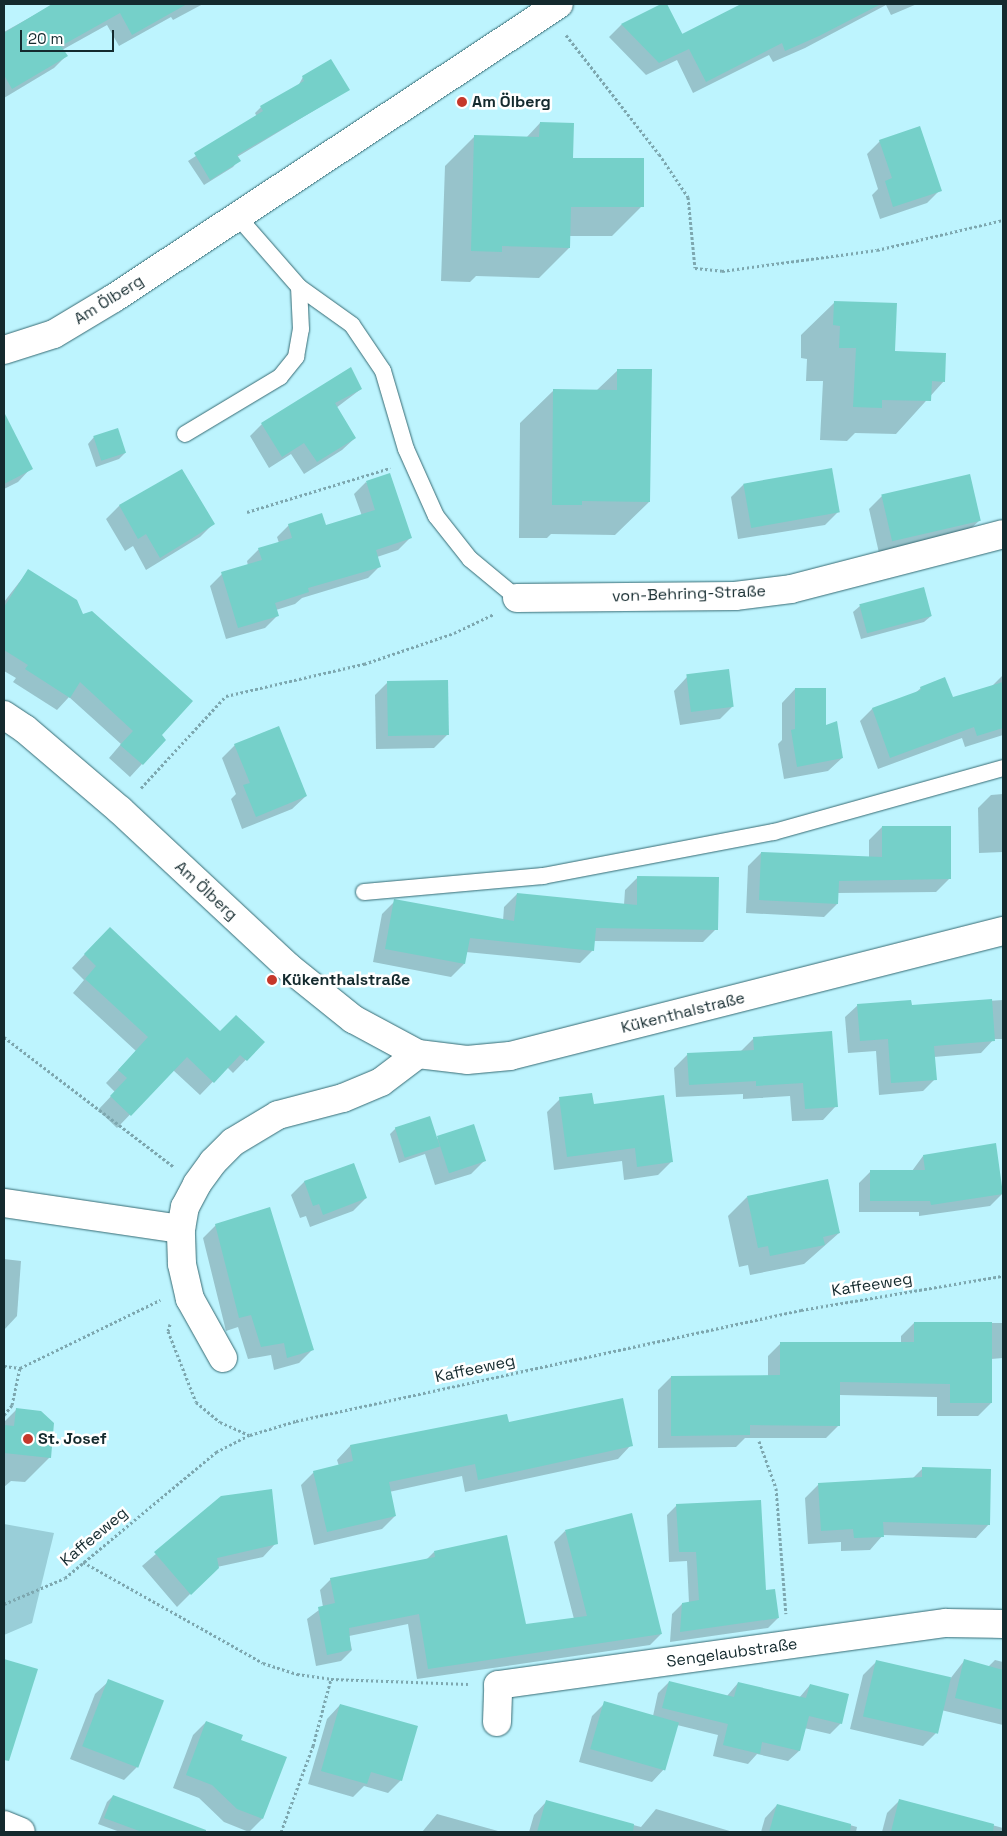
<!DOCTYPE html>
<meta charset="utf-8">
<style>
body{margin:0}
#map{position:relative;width:1007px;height:1836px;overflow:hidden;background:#bdf4fe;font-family:"Space Grotesk",sans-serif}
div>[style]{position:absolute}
.green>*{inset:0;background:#99ced8}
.shadow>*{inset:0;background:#0003}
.building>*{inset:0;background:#75d0c9;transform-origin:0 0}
.path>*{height:3px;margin-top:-1.5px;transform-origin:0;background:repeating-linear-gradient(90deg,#7da7af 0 2.5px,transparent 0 5px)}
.roads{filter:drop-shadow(0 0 1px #366a73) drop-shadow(0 0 1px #366a73)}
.lane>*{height:16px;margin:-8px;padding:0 8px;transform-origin:8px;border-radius:8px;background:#fff}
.street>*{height:28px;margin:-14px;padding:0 14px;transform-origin:14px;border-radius:14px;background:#fff}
.dots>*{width:14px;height:14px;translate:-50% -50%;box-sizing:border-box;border:2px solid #fff;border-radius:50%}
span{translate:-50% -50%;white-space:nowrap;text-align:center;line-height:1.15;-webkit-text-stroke:5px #fff;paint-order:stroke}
.poi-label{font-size:16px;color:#142a2e;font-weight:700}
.left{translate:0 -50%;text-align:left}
.street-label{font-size:16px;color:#142a2e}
.frame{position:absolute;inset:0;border:5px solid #142a2e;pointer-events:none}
.scale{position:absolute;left:20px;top:30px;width:94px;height:22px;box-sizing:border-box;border:2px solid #142a2e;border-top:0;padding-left:6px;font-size:15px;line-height:18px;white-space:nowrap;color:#142a2e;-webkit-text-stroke:4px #fff;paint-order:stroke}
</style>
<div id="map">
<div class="green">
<div style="clip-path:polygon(4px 1524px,54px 1533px,32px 1623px,4px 1635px)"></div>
</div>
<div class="shadow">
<div style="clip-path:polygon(54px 4px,203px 4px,173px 20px,171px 17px,119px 46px,107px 25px,62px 50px,66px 56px,54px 68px,4px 98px,4px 32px)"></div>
<div style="clip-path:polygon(664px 4px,682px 36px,744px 4px,917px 4px,891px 15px,886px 5px,805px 48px,773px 62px,769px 55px,693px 93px,677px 60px,646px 75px,609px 37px,621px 25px)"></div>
<div style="clip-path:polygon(303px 77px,348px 90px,237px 157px,239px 160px,233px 167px,204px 185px,188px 161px,257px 117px,255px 113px,261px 107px,298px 86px)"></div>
<div style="clip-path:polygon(540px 123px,572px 159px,642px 206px,612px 236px,569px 236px,569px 248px,539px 278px,476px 276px,470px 282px,441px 281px,445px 166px,475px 136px,526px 138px)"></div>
<div style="clip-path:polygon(880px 141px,940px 190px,927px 203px,880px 219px,872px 195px,878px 189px,867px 154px)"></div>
<div style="clip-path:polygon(835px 302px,894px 353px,944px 381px,896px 434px,855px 433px,847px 441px,820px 440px,823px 381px,806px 381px,807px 359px,801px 358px,801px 335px)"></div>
<div style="clip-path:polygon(618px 370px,649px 502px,615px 535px,551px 534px,547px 538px,519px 538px,520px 423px,554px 390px,597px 390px)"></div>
<div style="clip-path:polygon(361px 389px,336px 408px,355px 438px,342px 450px,304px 474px,291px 454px,269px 468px,250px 436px,262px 424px)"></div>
<div style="clip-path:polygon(4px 414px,31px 468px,18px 482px,4px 489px)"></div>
<div style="clip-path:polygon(94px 437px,125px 453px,119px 459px,96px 467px,88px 444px)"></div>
<div style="clip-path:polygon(182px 470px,213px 524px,200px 537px,146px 570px,133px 546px,125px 551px,106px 519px,119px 506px)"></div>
<div style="clip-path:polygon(366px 482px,410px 538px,398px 550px,377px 557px,380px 566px,368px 578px,302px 598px,295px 604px,276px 610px,277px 616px,265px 628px,226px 639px,210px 586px,222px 574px,248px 566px,247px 561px,259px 549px,279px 543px,277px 537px,289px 525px,325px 526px,362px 516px,354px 494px)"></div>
<div style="clip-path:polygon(744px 484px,838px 512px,825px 525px,738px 539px,731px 497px)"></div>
<div style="clip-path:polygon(882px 496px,980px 520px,966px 533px,879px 553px,869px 509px)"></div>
<div style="clip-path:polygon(28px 571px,82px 615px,164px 740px,130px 777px,109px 758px,121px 744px,69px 697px,57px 710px,13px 682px,16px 678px,4px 671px,4px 602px)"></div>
<div style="clip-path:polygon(860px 606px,931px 616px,924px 622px,861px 639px,853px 612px)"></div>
<div style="clip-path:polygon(1003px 675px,1003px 735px,965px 747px,962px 738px,878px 769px,860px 721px,872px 709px,914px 694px,921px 688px,952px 699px,992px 686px)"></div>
<div style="clip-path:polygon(687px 677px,733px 706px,720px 719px,680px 725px,674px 691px)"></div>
<div style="clip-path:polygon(388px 682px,447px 735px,434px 748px,376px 749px,375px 695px)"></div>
<div style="clip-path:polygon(795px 689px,824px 726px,842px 758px,828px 771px,784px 779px,778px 744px,782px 740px,782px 703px)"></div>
<div style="clip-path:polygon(235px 745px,306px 796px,292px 809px,242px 829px,231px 799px,236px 794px,222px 758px)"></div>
<div style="clip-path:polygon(1003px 794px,1003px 852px,979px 853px,978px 808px,991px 795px)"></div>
<div style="clip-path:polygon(882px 827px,949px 879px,936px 892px,837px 893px,837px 904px,824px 917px,746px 913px,748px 866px,761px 853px,869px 858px,869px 840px)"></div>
<div style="clip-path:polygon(638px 877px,716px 929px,703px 942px,594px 941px,593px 950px,580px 963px,466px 952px,464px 964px,451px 977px,373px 962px,382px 914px,395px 901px,503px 921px,504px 907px,517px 894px,624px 905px,625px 890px)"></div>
<div style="clip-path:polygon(97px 941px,220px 1033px,263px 1042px,233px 1073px,227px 1067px,200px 1095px,173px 1070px,117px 1128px,98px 1110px,115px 1092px,106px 1083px,136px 1051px,73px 993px,84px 980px,72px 968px)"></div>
<div style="clip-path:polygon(1003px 1000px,1003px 1039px,994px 1039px,981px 1053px,934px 1057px,935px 1079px,923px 1091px,879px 1095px,876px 1051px,848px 1053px,845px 1017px,858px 1005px,911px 1006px)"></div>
<div style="clip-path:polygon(754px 1038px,836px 1106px,823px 1120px,792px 1121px,790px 1096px,743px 1099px,743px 1094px,676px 1097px,674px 1068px,687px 1055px,740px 1052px)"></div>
<div style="clip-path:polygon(560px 1099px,593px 1105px,671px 1162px,658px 1175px,624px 1180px,622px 1161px,554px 1170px,547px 1112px)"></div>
<div style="clip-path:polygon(474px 1126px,484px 1161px,471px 1174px,435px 1185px,425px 1154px,399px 1163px,390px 1134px,396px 1128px,436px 1139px)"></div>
<div style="clip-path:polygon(923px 1156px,1002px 1194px,990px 1206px,919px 1216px,919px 1212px,859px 1212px,859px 1183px,871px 1171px,912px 1171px)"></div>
<div style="clip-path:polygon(353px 1164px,366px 1198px,353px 1211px,310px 1227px,306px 1216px,300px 1218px,291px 1195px,304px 1182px)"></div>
<div style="clip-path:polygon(747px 1197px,839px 1233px,804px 1264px,750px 1275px,748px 1265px,739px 1267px,728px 1216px)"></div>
<div style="clip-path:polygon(216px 1225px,312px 1350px,299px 1363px,274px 1370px,271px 1355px,248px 1359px,238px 1327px,226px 1331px,203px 1238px)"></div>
<div style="clip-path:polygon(4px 1259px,21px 1261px,17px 1316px,4px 1330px)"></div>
<div style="clip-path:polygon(914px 1323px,1003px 1323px,1003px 1358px,991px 1359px,991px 1403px,978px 1416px,937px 1416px,937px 1397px,839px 1395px,839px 1425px,826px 1438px,745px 1438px,736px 1447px,658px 1448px,658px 1390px,671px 1377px,768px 1377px,768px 1356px,781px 1343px,901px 1343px,901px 1336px)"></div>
<div style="clip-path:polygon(16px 1410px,50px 1457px,25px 1482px,11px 1481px,4px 1487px,4px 1422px)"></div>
<div style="clip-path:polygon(508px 1423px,631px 1445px,618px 1459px,465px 1492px,462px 1476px,389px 1492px,395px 1516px,382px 1529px,314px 1545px,301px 1485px,314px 1472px,339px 1466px,337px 1460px,350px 1446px)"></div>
<div style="clip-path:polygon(923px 1468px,989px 1524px,976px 1538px,883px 1535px,870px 1550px,841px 1551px,841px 1542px,808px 1544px,805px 1498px,818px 1485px,913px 1478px)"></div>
<div style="clip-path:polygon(222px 1497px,276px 1543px,263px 1557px,217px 1567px,177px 1607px,142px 1566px)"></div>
<div style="clip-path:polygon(677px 1505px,765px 1592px,778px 1618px,768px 1628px,670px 1642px,672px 1614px,682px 1604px,689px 1603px,687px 1561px,669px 1562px,667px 1515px)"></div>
<div style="clip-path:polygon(565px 1531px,661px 1634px,650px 1645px,417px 1679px,408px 1624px,349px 1636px,352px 1650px,341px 1661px,316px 1666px,307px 1619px,323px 1607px,320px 1590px,331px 1579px,426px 1560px,434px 1552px,525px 1626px,574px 1619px,554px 1542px)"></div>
<div style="clip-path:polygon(4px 1660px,37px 1670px,8px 1733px,4px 1732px)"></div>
<div style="clip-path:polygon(995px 1660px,1003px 1662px,1003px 1725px,941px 1710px,936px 1733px,923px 1746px,850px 1729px,863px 1675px,877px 1661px,950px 1679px,964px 1661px,988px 1667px)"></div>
<div style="clip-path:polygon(109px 1681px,162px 1702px,137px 1767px,124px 1780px,70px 1759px,95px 1694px)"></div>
<div style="clip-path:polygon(669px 1682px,727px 1696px,738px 1683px,799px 1698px,810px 1685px,841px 1723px,830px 1734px,804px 1728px,799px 1751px,788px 1761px,757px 1754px,748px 1764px,713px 1756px,718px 1735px,677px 1725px,665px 1768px,652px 1782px,579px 1762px,592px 1716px,605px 1703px,653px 1716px,658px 1693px)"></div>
<div style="clip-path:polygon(340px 1705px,401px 1780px,388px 1793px,364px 1786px,353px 1797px,308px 1784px,327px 1719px)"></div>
<div style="clip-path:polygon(206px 1722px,239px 1740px,262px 1819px,249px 1832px,224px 1822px,199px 1798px,173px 1788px,193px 1735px)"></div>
<div style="clip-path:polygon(113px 1796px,163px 1815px,156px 1832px,120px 1832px,98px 1824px,107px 1802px)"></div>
<div style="clip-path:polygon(900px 1800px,1003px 1828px,1003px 1832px,882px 1832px,887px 1813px)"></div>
<div style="clip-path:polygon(546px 1802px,641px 1827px,656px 1809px,733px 1832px,529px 1832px,534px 1815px)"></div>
<div style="clip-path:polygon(777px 1805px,857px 1827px,856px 1832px,761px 1832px,765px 1818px)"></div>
<div style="clip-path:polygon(437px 1814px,498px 1831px,498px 1832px,422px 1832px)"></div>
</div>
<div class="building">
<div style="clip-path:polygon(52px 4px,187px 4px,132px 35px,120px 13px,61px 46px,68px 56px,12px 89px,4px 75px,4px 33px)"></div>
<div style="clip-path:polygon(661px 4px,667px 4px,687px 43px,682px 34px,741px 4px,881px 4px,819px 36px,785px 51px,782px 43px,706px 82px,689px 49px,659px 63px,621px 24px)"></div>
<div style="clip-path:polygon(331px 59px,350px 90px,237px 155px,241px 161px,210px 180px,194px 153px,263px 111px,260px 106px,304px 81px,302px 76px)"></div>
<div style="clip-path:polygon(540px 122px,574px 123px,573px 158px,644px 158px,644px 207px,571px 207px,570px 248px,502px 246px,502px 252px,471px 251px,474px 135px,539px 137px)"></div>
<div style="clip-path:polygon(920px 126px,942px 191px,893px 207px,885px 181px,892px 178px,879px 140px)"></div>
<div style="clip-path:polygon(834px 301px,897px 303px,895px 351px,946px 353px,945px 382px,932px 381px,931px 401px,882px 400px,882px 408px,853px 407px,856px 348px,839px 348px,840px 326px,833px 325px)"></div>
<div style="clip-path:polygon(351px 367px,362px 389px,335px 403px,356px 438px,317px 462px,304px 443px,282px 457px,261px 423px)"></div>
<div style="clip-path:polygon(617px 369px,652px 369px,650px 502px,582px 501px,582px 505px,552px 505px,553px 389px,617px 390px)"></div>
<div style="clip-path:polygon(4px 412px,33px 469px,4px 484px)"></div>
<div style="left:118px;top:428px;width:26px;height:26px;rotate:72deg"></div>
<div style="left:832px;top:468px;width:45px;height:90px;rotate:80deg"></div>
<div style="clip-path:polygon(182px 469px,215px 524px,160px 558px,146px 534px,138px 539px,119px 505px)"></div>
<div style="clip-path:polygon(390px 473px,412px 538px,376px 550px,381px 567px,308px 588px,309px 592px,275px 603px,279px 616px,238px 628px,221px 572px,262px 560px,258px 548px,292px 538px,288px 524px,322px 513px,326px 525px,375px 510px,366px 481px)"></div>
<div style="left:970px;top:474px;width:48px;height:91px;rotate:77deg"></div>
<div style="clip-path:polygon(28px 569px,77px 600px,83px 614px,92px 611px,193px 701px,162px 735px,166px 740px,143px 765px,120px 745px,133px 731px,80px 682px,70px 698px,25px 669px,28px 665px,4px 650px,4px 607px)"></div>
<div style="left:924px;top:587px;width:30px;height:67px;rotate:75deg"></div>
<div style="left:729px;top:669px;width:38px;height:43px;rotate:83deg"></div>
<div style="clip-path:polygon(945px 677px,953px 697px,1003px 682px,1003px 728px,977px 736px,974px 727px,890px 758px,872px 708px,921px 690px,920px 687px)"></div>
<div style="left:448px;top:680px;width:55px;height:61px;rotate:89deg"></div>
<div style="clip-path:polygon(795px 688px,826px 688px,826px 725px,837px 721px,843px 758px,797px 767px,791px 730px,795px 729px)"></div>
<div style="clip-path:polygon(279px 726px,307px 796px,256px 817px,243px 785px,250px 783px,234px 744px)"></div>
<div style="clip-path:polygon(882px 826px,951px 826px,951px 879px,839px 881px,838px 904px,759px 900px,761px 852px,882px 857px)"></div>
<div style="clip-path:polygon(637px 876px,719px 877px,718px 930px,596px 928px,594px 951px,470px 938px,465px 964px,385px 949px,394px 899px,514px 921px,517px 893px,637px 905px)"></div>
<div style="clip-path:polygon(110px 927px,220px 1031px,236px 1015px,265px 1042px,247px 1061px,240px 1055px,214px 1083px,187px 1057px,131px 1116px,110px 1096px,127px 1078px,118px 1070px,148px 1037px,85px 979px,96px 966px,84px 954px)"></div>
<div style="clip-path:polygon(992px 999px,995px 1041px,934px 1046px,937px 1080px,891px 1083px,888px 1039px,860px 1041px,857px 1004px,911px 1000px,912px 1005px)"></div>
<div style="clip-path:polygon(832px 1031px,838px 1107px,805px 1109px,803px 1083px,756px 1086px,756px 1081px,689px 1085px,687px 1053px,754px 1050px,753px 1037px)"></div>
<div style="clip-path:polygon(592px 1093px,594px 1104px,664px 1095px,673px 1162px,637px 1167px,635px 1148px,567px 1157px,559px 1097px)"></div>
<div style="left:430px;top:1116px;width:32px;height:37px;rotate:72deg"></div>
<div style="left:474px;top:1124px;width:39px;height:39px;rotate:72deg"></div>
<div style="clip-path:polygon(996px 1143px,1003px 1194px,931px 1205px,930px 1201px,870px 1201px,870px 1170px,925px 1170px,923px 1155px)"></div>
<div style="clip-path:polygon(354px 1163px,367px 1198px,323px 1215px,319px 1204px,313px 1206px,304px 1181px)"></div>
<div style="clip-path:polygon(828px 1179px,840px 1233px,823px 1237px,825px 1245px,770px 1256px,768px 1246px,758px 1248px,747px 1196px)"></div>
<div style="clip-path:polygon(270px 1207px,314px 1350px,287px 1358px,284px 1343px,261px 1347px,251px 1315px,239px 1318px,215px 1224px)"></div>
<div style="clip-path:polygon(914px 1322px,992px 1322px,992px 1403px,950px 1403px,950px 1384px,840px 1382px,840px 1426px,750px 1425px,750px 1435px,671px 1436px,671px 1376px,780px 1375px,780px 1342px,914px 1342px)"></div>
<div style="clip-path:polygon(623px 1398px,633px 1446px,478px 1480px,475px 1464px,389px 1482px,396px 1516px,327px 1532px,313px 1471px,353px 1461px,350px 1445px,507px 1414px,509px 1422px)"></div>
<div style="clip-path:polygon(16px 1408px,41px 1411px,54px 1423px,51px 1458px,4px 1453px,4px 1425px,14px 1426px)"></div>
<div style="clip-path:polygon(922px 1467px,991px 1469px,990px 1525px,883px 1522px,884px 1537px,854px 1538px,853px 1529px,821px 1531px,818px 1483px,922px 1477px)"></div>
<div style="clip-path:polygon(272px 1489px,278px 1544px,217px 1558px,219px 1568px,191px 1595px,154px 1552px,221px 1496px)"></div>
<div style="clip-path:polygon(761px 1500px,766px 1590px,775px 1589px,779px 1618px,680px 1632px,682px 1603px,699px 1600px,696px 1552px,679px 1552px,676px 1504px)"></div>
<div style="clip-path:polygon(632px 1513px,662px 1634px,428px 1669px,419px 1614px,349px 1628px,351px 1650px,327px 1655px,318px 1607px,335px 1603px,330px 1578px,435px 1557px,434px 1551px,507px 1535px,526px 1624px,587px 1616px,565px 1530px)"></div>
<div style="clip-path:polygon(4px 1659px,38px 1669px,9px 1761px,4px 1760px)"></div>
<div style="clip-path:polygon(964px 1659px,1003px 1670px,1003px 1710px,955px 1698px)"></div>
<div style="left:876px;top:1660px;width:77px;height:58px;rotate:13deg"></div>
<div style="left:108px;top:1679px;width:60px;height:72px;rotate:21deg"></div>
<div style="clip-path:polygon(669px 1681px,734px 1697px,738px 1682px,806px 1698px,810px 1684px,849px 1694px,842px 1724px,809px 1716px,800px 1751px,762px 1742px,760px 1754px,723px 1745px,728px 1724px,662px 1708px)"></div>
<div style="left:604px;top:1701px;width:78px;height:50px;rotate:16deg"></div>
<div style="clip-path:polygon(340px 1704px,418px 1726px,402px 1781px,371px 1772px,367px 1784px,321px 1771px)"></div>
<div style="clip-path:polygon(206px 1721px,243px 1735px,241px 1740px,287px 1757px,263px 1819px,237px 1809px,212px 1785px,186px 1775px)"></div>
<div style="clip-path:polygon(113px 1795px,206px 1830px,206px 1832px,142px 1832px,104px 1818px)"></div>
<div style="clip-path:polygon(899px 1799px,994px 1824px,993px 1832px,891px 1832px)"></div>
<div style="clip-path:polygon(546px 1800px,634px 1824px,633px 1832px,537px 1832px)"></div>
<div style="clip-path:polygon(777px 1804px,851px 1824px,850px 1832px,769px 1832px)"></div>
</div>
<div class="path">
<div style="left:566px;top:35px;width:151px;rotate:52deg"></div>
<div style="left:659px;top:154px;width:52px;rotate:56deg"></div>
<div style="left:688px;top:197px;width:71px;rotate:84.4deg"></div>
<div style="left:695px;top:268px;width:27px;rotate:6deg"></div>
<div style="left:722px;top:271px;width:156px;rotate:-7.7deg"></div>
<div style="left:877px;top:250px;width:130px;rotate:-13.4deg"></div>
<div style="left:247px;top:512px;width:150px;rotate:-17.1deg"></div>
<div style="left:141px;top:788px;width:125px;rotate:-47.3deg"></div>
<div style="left:226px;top:696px;width:142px;rotate:-13.1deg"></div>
<div style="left:364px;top:664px;width:95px;rotate:-19deg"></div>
<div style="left:454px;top:633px;width:44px;rotate:-25.4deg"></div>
<div style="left:4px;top:1037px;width:214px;rotate:37.4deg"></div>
<div style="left:170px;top:1324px;width:7px;rotate:106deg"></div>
<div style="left:168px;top:1331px;width:76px;rotate:68.5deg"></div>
<div style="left:196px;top:1402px;width:31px;rotate:40deg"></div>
<div style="left:220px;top:1422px;width:32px;rotate:24deg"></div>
<div style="left:4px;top:1366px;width:16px;rotate:7deg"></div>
<div style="left:20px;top:1368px;width:156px;rotate:-25.9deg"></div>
<div style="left:4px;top:1415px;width:13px;rotate:-51deg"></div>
<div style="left:12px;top:1405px;width:38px;rotate:-78deg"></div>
<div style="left:759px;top:1441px;width:50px;rotate:70.1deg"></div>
<div style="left:776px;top:1488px;width:126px;rotate:85.5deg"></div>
<div style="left:83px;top:1562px;width:206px;rotate:29.3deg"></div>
<div style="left:263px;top:1663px;width:36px;rotate:18deg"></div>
<div style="left:297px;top:1674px;width:34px;rotate:8deg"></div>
<div style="left:331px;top:1679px;width:137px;rotate:2.1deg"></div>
<div style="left:4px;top:1604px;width:66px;rotate:-23.1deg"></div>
<div style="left:65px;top:1578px;width:197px;rotate:-39.8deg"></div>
<div style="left:216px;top:1452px;width:38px;rotate:-27deg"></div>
<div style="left:250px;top:1435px;width:48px;rotate:-16.9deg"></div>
<div style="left:296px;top:1421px;width:517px;rotate:-12.4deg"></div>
<div style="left:801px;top:1310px;width:205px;rotate:-9.6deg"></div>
<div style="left:281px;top:1832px;width:92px;rotate:-69.6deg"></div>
<div style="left:313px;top:1746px;width:69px;rotate:-75deg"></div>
</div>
<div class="roads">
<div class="lane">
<div style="left:238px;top:217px;width:93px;rotate:48.9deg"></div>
<div style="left:299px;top:287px;width:65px;rotate:35.6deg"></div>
<div style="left:352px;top:325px;width:55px;rotate:56deg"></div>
<div style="left:383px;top:371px;width:81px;rotate:73.6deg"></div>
<div style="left:406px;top:449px;width:73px;rotate:65.9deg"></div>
<div style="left:436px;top:516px;width:55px;rotate:51.7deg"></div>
<div style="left:470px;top:559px;width:61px;rotate:39.7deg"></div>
<div style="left:185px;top:434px;width:111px;rotate:-31deg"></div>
<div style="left:280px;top:377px;width:26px;rotate:-51deg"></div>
<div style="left:296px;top:357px;width:28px;rotate:-80deg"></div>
<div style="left:301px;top:329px;width:42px;rotate:-92.7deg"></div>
<div style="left:364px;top:892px;width:180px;rotate:-5.1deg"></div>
<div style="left:543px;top:876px;width:235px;rotate:-10.8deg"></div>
<div style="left:774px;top:832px;width:238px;rotate:-15.6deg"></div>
</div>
<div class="street">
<div style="left:4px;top:350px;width:52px;rotate:-17.7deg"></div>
<div style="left:54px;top:334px;width:70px;rotate:-31deg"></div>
<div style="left:114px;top:298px;width:533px;rotate:-33.45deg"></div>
<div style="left:517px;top:598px;width:218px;rotate:-0.5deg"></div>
<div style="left:735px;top:596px;width:56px;rotate:-7.1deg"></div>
<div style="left:791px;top:589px;width:219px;rotate:-14.5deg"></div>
<div style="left:4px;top:715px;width:25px;rotate:34deg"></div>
<div style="left:25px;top:729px;width:125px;rotate:40.5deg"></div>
<div style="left:120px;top:810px;width:229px;rotate:43deg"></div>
<div style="left:287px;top:966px;width:85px;rotate:38.8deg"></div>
<div style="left:353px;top:1019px;width:74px;rotate:28.3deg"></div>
<div style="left:418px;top:1054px;width:49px;rotate:7deg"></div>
<div style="left:467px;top:1060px;width:43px;rotate:-5.3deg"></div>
<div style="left:510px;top:1056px;width:509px;rotate:-14.23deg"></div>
<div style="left:4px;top:1203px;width:179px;rotate:8.4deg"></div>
<div style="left:223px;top:1358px;width:68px;rotate:-119.2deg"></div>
<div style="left:190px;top:1299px;width:36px;rotate:-103deg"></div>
<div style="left:182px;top:1264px;width:35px;rotate:-92deg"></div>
<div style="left:181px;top:1229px;width:22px;rotate:-80deg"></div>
<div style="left:185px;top:1207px;width:26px;rotate:-62deg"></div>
<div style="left:197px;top:1184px;width:27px;rotate:-54deg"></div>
<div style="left:213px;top:1162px;width:28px;rotate:-45deg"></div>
<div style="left:233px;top:1142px;width:52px;rotate:-31deg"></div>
<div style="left:278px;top:1115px;width:67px;rotate:-14.7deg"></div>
<div style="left:343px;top:1098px;width:41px;rotate:-22.8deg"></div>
<div style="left:381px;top:1082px;width:46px;rotate:-37.1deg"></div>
<div style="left:497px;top:1722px;width:37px;rotate:-88deg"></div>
<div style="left:498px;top:1685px;width:452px;rotate:-7.9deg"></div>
<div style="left:946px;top:1623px;width:57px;rotate:1deg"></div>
<div style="left:4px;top:1825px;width:18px;rotate:22deg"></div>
</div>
</div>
<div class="dots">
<div style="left:462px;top:102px;background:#c5382b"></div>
<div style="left:272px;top:980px;background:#c5382b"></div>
<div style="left:28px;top:1439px;background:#c5382b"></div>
</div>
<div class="poi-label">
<span class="left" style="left:472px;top:102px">Am Ölberg</span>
<span class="left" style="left:282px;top:980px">Kükenthalstraße</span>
<span class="left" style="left:38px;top:1439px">St. Josef</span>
</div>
<div class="street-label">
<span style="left:109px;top:300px;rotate:-32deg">Am Ölberg</span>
<span style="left:689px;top:594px;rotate:-2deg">von-Behring-Straße</span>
<span style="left:206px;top:891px;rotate:43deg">Am Ölberg</span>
<span style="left:683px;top:1013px;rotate:-14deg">Kükenthalstraße</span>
<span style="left:872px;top:1285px;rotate:-9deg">Kaffeeweg</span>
<span style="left:475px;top:1369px;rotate:-12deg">Kaffeeweg</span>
<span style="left:94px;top:1537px;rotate:-40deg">Kaffeeweg</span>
<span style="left:732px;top:1653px;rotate:-8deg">Sengelaubstraße</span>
</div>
<div class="frame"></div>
<div class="scale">20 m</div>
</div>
